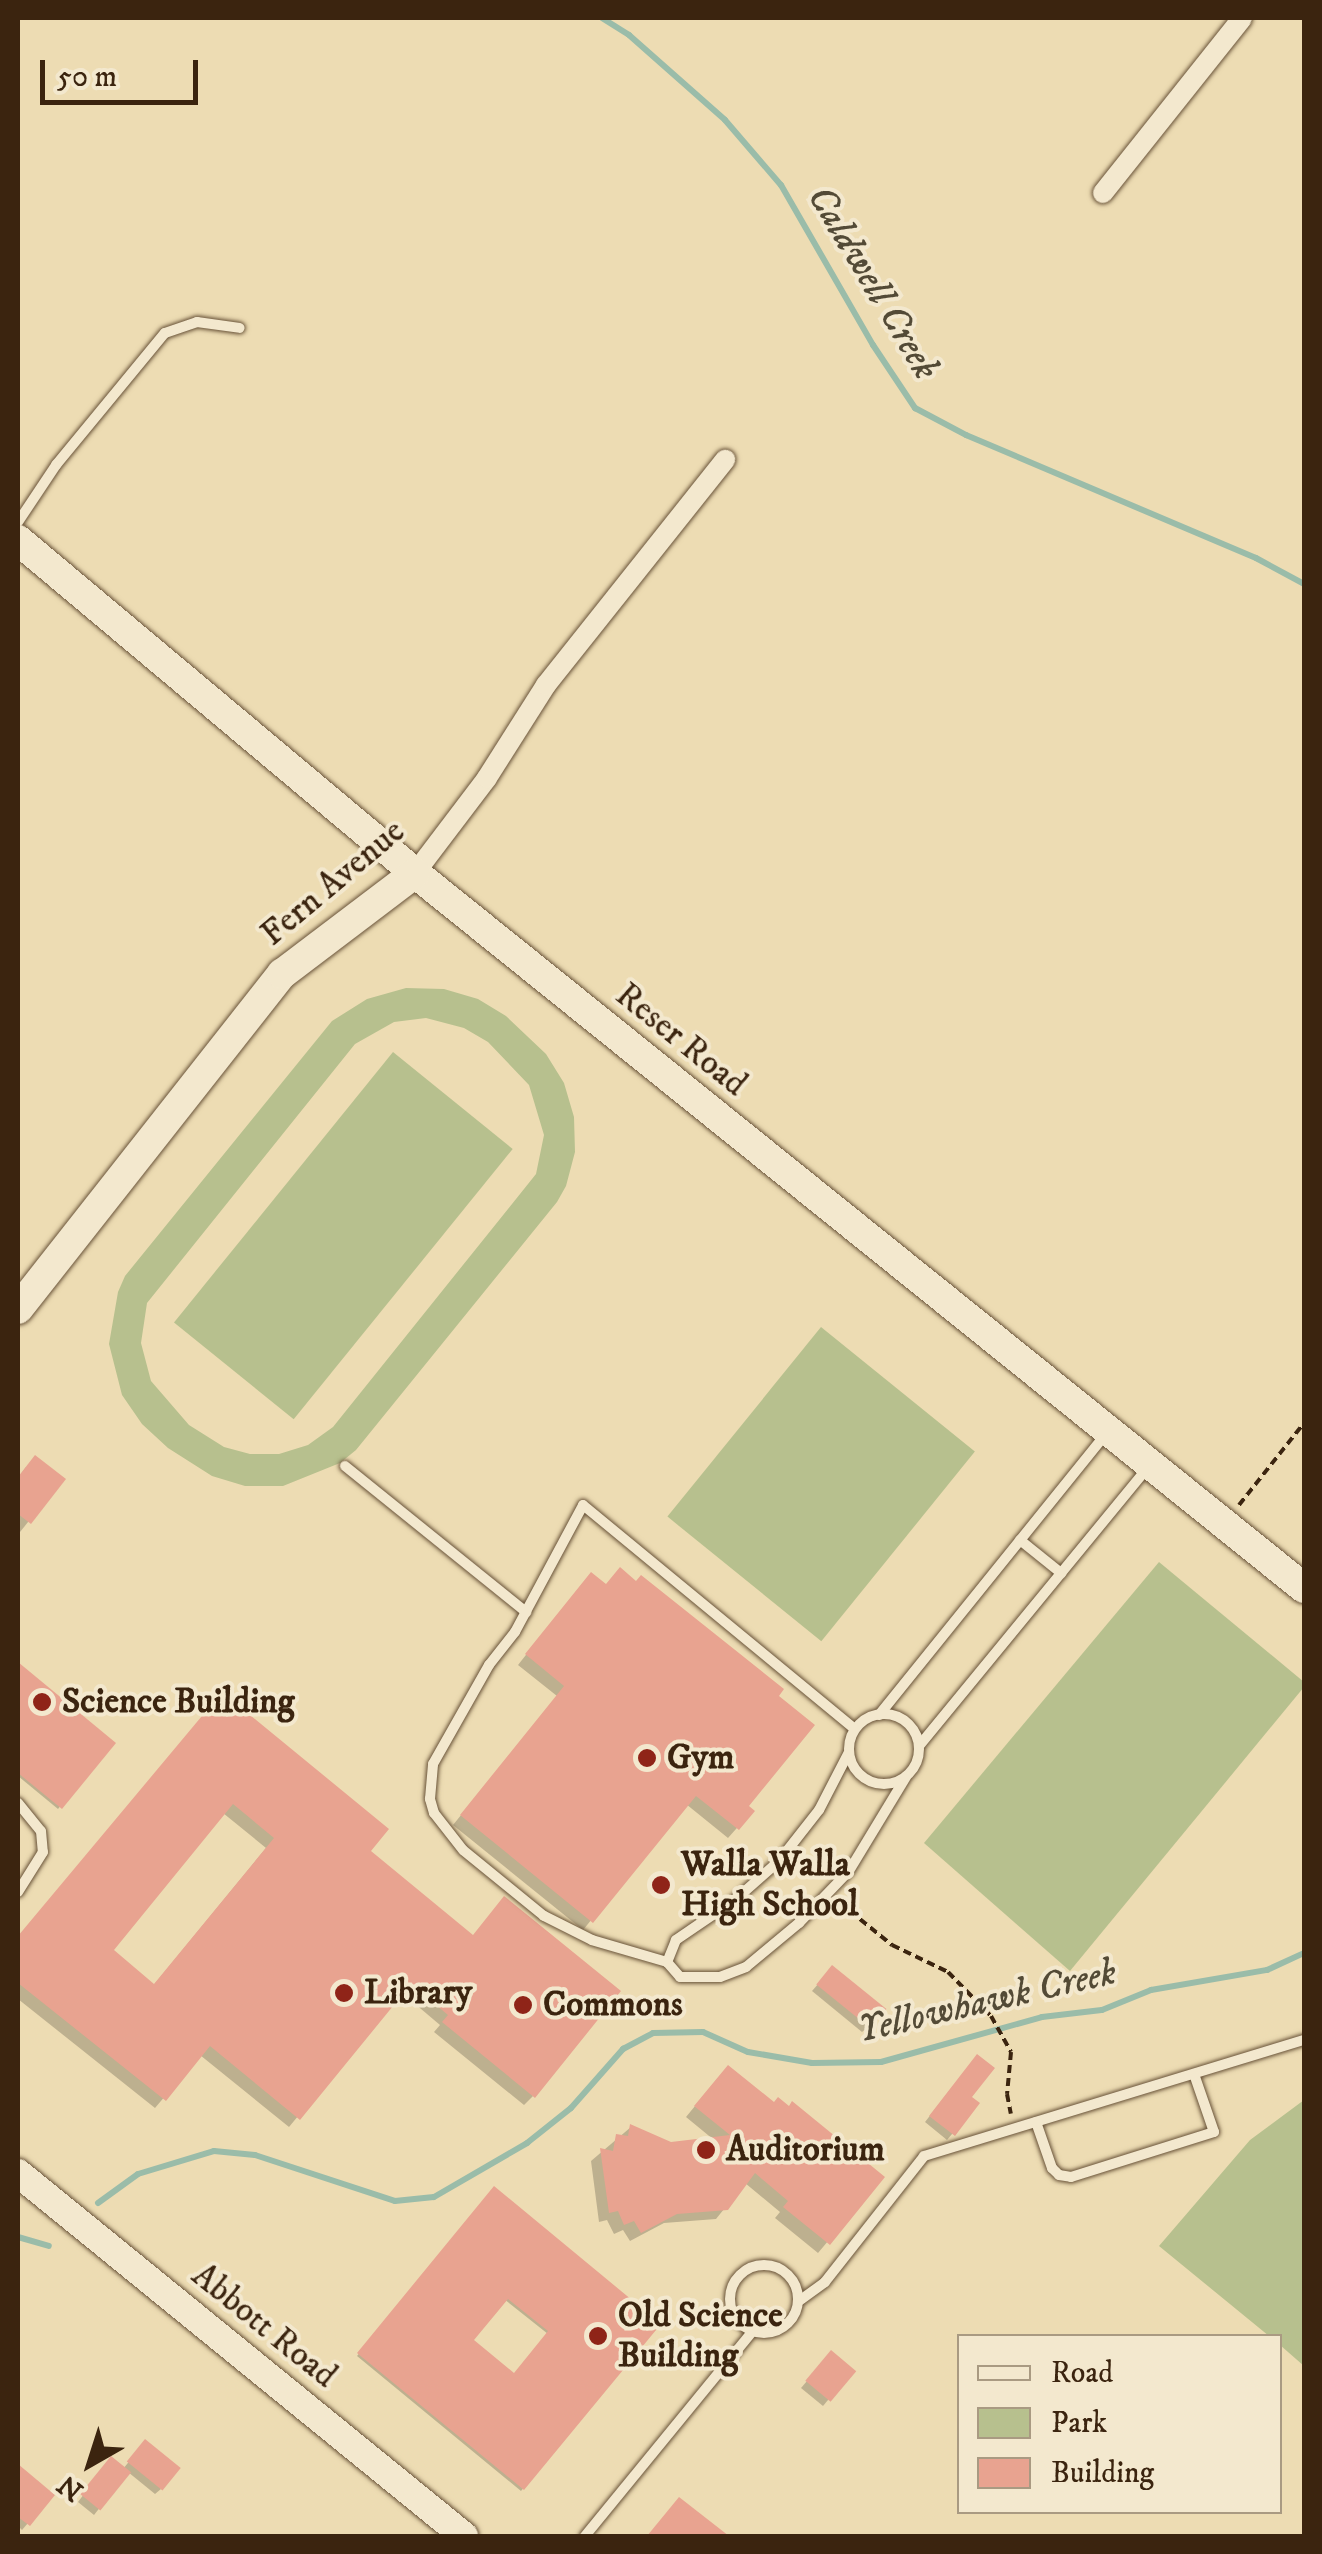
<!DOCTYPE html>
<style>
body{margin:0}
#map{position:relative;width:1322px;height:2554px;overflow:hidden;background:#eddcb3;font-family:"IM FELL DW Pica",serif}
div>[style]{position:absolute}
.green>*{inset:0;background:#b7c08e;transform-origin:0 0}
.shadow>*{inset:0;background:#0003}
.stream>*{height:6px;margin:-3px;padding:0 3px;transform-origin:3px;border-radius:3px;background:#9abca9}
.building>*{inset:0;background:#e8a390;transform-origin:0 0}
.path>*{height:4px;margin-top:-2px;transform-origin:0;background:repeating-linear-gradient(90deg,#3b240f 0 8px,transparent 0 13px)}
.roads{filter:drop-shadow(0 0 2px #685238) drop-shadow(0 0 2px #685238)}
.service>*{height:10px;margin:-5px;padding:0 5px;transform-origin:5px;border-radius:5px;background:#f3e8ce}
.service>.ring{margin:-5px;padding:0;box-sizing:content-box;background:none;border:10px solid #f3e8ce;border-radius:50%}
.minor>*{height:20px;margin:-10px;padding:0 10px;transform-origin:10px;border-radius:10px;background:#f3e8ce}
.tertiary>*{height:28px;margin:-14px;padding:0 14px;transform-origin:14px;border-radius:14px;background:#f3e8ce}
.secondary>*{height:30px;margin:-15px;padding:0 15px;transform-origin:15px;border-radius:15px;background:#f3e8ce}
.dots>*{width:28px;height:28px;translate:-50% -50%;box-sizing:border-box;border:5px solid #f3e8ce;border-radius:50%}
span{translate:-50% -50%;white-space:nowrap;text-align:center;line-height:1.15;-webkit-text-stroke:8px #f3e8ce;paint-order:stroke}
.street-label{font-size:35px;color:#3b240f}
.poi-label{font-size:35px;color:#3b240f;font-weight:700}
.left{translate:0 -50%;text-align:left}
.water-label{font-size:38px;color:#534a36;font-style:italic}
.frame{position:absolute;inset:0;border:20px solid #3b240f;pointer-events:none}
.legend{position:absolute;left:957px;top:2334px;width:325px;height:180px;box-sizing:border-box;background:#f3e8ce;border:2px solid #a99a82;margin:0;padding:12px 18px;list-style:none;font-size:30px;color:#3b240f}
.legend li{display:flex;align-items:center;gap:20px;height:50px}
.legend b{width:50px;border:2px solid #a99a82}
.north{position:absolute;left:40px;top:2414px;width:100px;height:100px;-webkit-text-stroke:8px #f3e8ce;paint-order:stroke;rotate:219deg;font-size:28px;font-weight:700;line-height:40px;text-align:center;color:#3b240f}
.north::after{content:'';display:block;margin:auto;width:35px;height:45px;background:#3b240f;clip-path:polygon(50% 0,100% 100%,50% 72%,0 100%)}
.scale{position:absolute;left:40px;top:60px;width:158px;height:45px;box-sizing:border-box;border:5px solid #3b240f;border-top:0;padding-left:12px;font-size:30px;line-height:35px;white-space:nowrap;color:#3b240f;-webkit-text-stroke:8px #f3e8ce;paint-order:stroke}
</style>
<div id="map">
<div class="green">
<div style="clip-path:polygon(evenodd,406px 988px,444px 989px,478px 999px,506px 1016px,546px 1054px,564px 1083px,574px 1117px,575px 1152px,566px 1186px,557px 1202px,356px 1450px,340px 1463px,283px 1486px,245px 1486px,212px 1476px,168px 1448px,142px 1424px,122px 1395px,109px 1344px,118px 1292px,125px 1276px,332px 1021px,367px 999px,406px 988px,426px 1018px,464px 1028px,488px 1042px,529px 1085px,544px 1135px,536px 1174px,333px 1427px,308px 1445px,279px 1454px,250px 1454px,224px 1447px,189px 1425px,151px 1381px,141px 1343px,147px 1303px,355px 1044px,394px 1022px,426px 1018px)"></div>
<div style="left:393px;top:1052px;width:154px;height:348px;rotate:39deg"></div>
<div style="left:821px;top:1327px;width:198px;height:244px;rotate:39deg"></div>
<div style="clip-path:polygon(1159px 1562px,1304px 1682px,1304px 1687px,1070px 1971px,924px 1843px)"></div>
<div style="clip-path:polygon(1304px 2100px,1304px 2366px,1280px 2345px,1280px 2336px,1269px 2336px,1159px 2246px,1250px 2140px)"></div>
</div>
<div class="shadow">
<div style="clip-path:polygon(26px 1467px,62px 1480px,20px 1532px,18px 1478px)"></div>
<div style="clip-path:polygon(582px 1584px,752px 1811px,728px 1838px,686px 1804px,583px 1930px,453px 1825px,557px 1696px,518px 1665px)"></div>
<div style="clip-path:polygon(18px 1665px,113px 1743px,58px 1809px,18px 1776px)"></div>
<div style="clip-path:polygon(evenodd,213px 1704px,367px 1851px,533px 2096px,524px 2105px,434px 2032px,440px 2025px,401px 1992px,289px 2127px,200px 2055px,155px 2108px,18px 1999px,18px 1938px,213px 1704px,223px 1813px,266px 1848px,153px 1986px,110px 1951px,223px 1813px)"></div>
<div style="clip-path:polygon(832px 1968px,868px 2027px,862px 2032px,812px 1991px)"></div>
<div style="clip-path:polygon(972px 2062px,969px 2098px,977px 2104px,947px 2140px,925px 2122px)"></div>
<div style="clip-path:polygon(718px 2078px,773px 2105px,881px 2178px,818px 2253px,775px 2218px,780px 2212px,745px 2183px,716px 2219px,664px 2223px,630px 2241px,623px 2230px,614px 2234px,607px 2220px,599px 2222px,591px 2161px,631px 2127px,671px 2145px,714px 2140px,686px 2117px)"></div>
<div style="clip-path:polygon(evenodd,494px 2190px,658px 2324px,521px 2491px,357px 2356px,494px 2190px,504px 2299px,548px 2334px,514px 2376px,470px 2341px,504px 2299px)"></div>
<div style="clip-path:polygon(826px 2359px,828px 2400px,823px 2406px,801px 2388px)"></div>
<div style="clip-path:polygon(140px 2448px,161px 2489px,155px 2494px,128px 2472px,94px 2515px,78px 2502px,106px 2465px,123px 2469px)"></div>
<div style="clip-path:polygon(18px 2467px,52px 2495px,22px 2530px,18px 2526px)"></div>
</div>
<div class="stream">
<div style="left:602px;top:18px;width:32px;rotate:32deg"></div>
<div style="left:629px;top:35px;width:128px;rotate:41.5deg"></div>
<div style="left:725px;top:120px;width:86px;rotate:49.3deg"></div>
<div style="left:781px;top:185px;width:185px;rotate:60.1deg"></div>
<div style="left:873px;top:345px;width:76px;rotate:56.3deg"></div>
<div style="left:915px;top:408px;width:58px;rotate:27.9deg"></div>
<div style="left:966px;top:435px;width:315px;rotate:23deg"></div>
<div style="left:1256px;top:558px;width:55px;rotate:28.4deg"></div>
<div style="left:98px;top:2203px;width:49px;rotate:-35.9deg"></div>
<div style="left:138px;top:2174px;width:79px;rotate:-16.8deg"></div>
<div style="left:214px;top:2151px;width:41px;rotate:5.6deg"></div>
<div style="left:255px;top:2155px;width:147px;rotate:18.2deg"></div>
<div style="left:395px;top:2201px;width:39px;rotate:-6deg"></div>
<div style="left:434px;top:2197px;width:108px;rotate:-30.1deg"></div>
<div style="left:527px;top:2143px;width:56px;rotate:-38.5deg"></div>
<div style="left:571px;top:2108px;width:79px;rotate:-48.6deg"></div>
<div style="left:623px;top:2049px;width:34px;rotate:-28deg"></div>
<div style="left:653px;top:2033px;width:50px;rotate:-1.1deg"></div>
<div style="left:703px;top:2032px;width:49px;rotate:24deg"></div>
<div style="left:748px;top:2052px;width:65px;rotate:9.8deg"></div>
<div style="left:812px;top:2063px;width:69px;rotate:-0.8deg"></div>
<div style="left:881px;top:2062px;width:167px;rotate:-15.6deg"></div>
<div style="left:1042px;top:2017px;width:60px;rotate:-6.7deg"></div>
<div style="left:1102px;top:2010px;width:53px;rotate:-22.2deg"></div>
<div style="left:1151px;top:1990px;width:118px;rotate:-9.8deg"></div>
<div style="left:1267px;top:1970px;width:41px;rotate:-24.7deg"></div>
<div style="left:18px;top:2237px;width:32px;rotate:16deg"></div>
</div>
<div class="building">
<div style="clip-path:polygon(35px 1455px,66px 1479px,31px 1524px,18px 1514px,18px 1477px)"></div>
<div style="clip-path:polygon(620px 1567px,636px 1581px,641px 1575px,784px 1689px,779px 1696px,815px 1725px,749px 1806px,755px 1811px,739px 1830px,696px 1796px,593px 1923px,460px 1815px,564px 1686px,525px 1654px,591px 1572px,606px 1584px)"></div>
<div style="clip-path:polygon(18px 1662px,116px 1743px,62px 1809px,18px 1773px)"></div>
<div style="clip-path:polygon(evenodd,222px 1692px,389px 1829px,371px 1851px,473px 1935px,504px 1896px,621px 1991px,535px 2098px,442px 2022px,448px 2015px,411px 1984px,300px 2120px,210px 2046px,166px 2101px,18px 1983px,18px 1936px,222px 1692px,233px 1804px,274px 1838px,154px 1984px,114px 1950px,233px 1804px)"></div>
<div style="left:832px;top:1965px;width:70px;height:25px;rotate:39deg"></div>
<div style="clip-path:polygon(977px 2054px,995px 2068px,972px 2097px,980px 2103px,955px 2136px,929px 2116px)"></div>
<div style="clip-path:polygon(728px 2065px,774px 2102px,778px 2097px,789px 2106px,792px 2101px,885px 2177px,830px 2245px,783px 2207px,788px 2201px,755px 2173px,728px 2210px,677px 2214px,641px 2233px,634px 2221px,624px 2225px,618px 2211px,609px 2213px,600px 2148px,613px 2151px,616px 2134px,628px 2136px,630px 2124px,671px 2142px,730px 2135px,694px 2106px)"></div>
<div style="clip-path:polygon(evenodd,494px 2186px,661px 2324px,524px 2490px,357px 2353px,494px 2186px,508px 2299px,548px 2331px,514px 2373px,474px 2340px,508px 2299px)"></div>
<div style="left:831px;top:2350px;width:33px;height:40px;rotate:40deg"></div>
<div style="left:145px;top:2439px;width:46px;height:29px;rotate:39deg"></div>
<div style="left:111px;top:2456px;width:26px;height:49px;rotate:39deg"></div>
<div style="clip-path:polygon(18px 2464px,55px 2495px,30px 2526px,18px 2517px)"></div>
<div style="clip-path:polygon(679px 2497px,729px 2536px,647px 2536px)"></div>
</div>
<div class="path">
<div style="left:1239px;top:1505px;width:105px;rotate:-51.6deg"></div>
<div style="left:840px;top:1903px;width:67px;rotate:38.9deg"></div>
<div style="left:892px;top:1945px;width:62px;rotate:25.7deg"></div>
<div style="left:948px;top:1972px;width:62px;rotate:45.7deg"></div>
<div style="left:991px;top:2016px;width:41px;rotate:60.9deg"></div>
<div style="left:1011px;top:2052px;width:42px;rotate:95.4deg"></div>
<div style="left:1007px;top:2094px;width:20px;rotate:79deg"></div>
</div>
<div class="roads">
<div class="service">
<div style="left:18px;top:522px;width:69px;rotate:-56.3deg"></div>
<div style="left:56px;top:465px;width:171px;rotate:-50.5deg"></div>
<div style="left:165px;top:333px;width:34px;rotate:-19deg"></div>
<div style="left:197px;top:322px;width:43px;rotate:7.9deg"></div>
<div style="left:345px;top:1466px;width:233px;rotate:38.9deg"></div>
<div style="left:1020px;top:1540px;width:53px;rotate:38.8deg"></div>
<div class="ring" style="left:849px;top:1714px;width:60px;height:60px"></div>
<div style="left:879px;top:1715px;width:361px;rotate:-51.1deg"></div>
<div style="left:919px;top:1746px;width:360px;rotate:-50.6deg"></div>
<div style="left:849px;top:1752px;width:65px;rotate:117.3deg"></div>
<div style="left:819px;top:1810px;width:65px;rotate:128.1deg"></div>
<div style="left:779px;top:1861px;width:57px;rotate:138.5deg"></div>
<div style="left:736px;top:1899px;width:73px;rotate:145.7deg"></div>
<div style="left:676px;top:1940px;width:24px;rotate:112deg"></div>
<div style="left:667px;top:1962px;width:20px;rotate:49deg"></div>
<div style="left:680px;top:1977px;width:40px"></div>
<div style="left:720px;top:1977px;width:28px;rotate:-21deg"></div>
<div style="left:746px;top:1967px;width:69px;rotate:-39.7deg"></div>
<div style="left:799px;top:1923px;width:72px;rotate:-46.1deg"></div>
<div style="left:849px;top:1871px;width:110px;rotate:-58.8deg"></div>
<div style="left:18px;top:1803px;width:36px;rotate:51deg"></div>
<div style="left:41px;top:1831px;width:21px;rotate:85deg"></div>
<div style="left:43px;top:1852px;width:47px;rotate:122deg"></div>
<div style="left:667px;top:1962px;width:78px;rotate:-163.7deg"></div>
<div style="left:592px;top:1940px;width:54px;rotate:-153.4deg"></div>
<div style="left:544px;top:1916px;width:104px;rotate:-140.8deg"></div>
<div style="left:463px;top:1850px;width:47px;rotate:-128.1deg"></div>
<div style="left:434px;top:1813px;width:15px;rotate:-106deg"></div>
<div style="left:430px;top:1799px;width:35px;rotate:-85deg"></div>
<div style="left:433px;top:1764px;width:114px;rotate:-60.5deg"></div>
<div style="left:489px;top:1665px;width:42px;rotate:-51.8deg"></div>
<div style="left:515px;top:1632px;width:144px;rotate:-61.8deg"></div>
<div style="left:583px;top:1505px;width:352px;rotate:39.5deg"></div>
<div style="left:1036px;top:2122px;width:49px;rotate:70.8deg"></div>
<div style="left:1052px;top:2168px;width:10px;rotate:45deg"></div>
<div style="left:1059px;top:2175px;width:12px;rotate:9deg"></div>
<div style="left:1071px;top:2177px;width:150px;rotate:-17.5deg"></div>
<div style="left:1214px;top:2132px;width:61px;rotate:-109deg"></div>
<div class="ring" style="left:730px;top:2265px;width:58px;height:58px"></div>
<div style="left:799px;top:2301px;width:32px;rotate:-36deg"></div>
<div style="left:825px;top:2282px;width:160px;rotate:-51.8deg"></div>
<div style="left:924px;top:2156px;width:397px;rotate:-17deg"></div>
<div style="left:585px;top:2536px;width:264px;rotate:-50.7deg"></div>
</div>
<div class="minor">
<div style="left:1103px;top:193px;width:223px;rotate:-51.5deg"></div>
<div style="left:415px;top:873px;width:119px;rotate:-52.8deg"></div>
<div style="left:487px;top:778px;width:110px;rotate:-57.6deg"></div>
<div style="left:546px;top:685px;width:288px;rotate:-51.5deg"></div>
</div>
<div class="tertiary">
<div style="left:18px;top:2173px;width:575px;rotate:39.14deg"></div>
</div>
<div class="secondary">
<div style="left:18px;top:540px;width:518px;rotate:39.99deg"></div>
<div style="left:415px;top:873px;width:1141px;rotate:38.81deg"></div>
<div style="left:18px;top:1309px;width:427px;rotate:-51.8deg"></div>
<div style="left:282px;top:974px;width:167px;rotate:-37.2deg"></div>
</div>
</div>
<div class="dots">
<div style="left:42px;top:1702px;background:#8f2418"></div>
<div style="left:647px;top:1758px;background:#8f2418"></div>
<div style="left:661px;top:1885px;background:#8f2418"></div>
<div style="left:344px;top:1993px;background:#8f2418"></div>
<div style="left:523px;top:2005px;background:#8f2418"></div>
<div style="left:706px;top:2150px;background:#8f2418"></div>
<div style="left:598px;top:2336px;background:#8f2418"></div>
</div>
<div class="street-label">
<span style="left:333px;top:883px;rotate:-40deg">Fern Avenue</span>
<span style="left:681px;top:1040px;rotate:39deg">Reser Road</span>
<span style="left:264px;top:2326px;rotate:39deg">Abbott Road</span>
</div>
<div class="poi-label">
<span class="left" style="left:62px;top:1702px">Science Building</span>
<span class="left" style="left:667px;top:1758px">Gym</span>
<span class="left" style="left:681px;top:1885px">Walla Walla<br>High School</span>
<span class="left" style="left:364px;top:1993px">Library</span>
<span class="left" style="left:543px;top:2005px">Commons</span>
<span class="left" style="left:726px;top:2150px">Auditorium</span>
<span class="left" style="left:618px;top:2336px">Old Science<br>Building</span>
</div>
<div class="water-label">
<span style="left:872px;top:283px;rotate:59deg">Caldwell Creek</span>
<span style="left:987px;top:2002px;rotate:-13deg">Yellowhawk Creek</span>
</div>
<div class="frame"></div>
<ul class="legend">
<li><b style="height:12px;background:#f3e8ce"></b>Road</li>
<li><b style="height:28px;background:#b7c08e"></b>Park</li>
<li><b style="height:28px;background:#e8a390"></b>Building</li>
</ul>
<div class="north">N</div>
<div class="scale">50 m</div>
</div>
